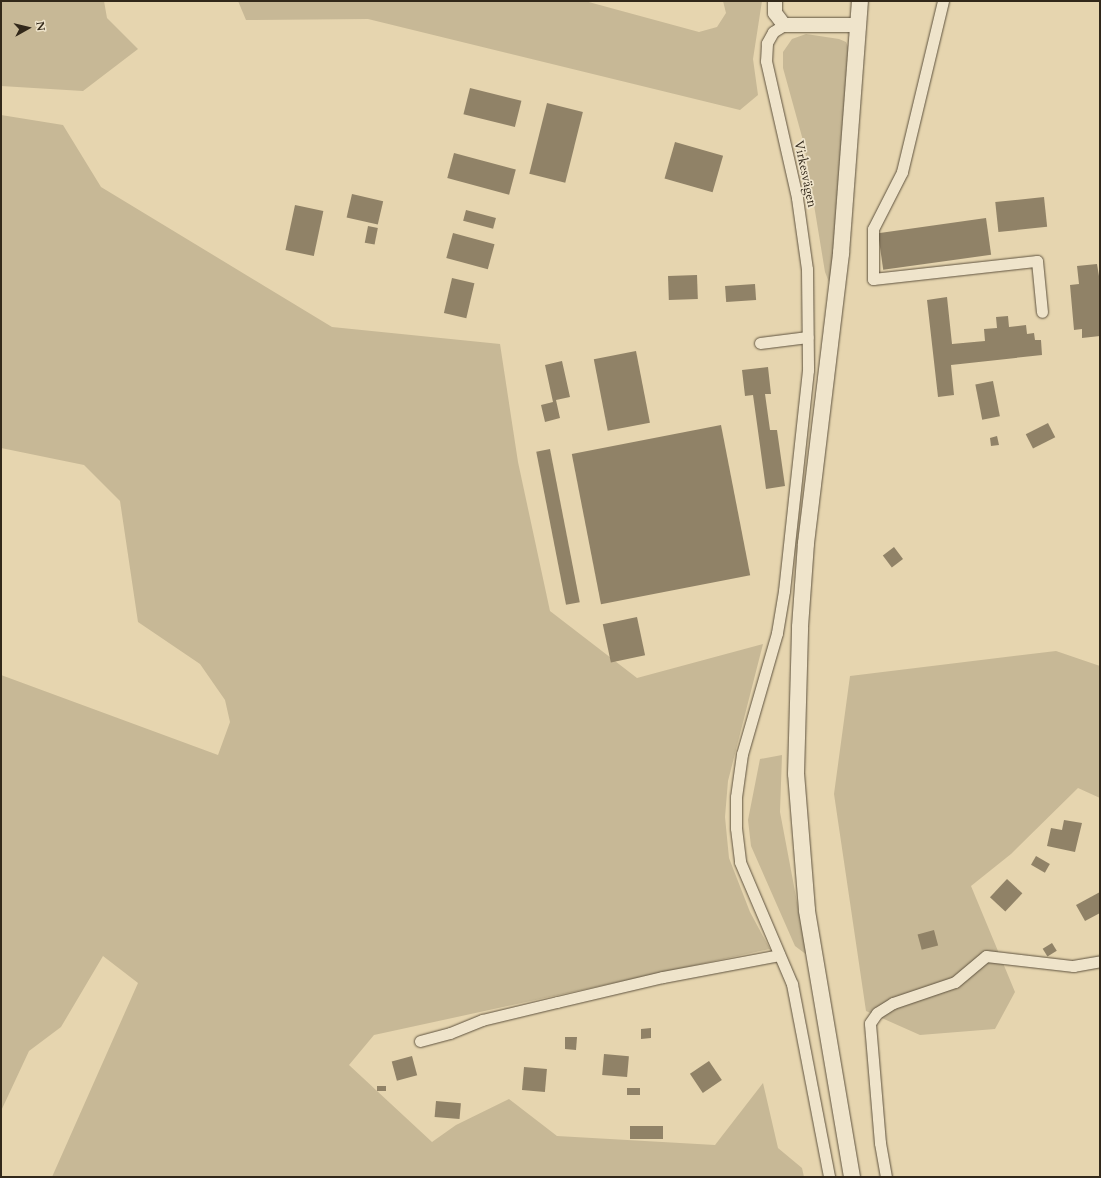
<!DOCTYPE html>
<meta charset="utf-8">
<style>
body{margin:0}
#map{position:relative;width:1101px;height:1178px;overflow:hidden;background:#e6d5af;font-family:Cardo,serif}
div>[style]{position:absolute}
.green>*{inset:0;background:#c7b896}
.building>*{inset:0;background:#908267;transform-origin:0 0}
.roads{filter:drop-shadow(0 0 1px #5f533f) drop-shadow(0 0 1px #5f533f)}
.minor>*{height:11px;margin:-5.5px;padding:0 5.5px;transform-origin:5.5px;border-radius:5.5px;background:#efe4cb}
.tertiary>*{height:14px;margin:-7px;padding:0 7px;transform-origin:7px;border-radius:7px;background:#efe4cb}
.secondary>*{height:16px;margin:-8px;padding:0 8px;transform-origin:8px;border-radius:8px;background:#efe4cb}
span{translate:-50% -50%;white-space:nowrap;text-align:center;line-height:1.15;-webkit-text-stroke:3.5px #efe4cb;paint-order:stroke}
.street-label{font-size:13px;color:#32281a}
.frame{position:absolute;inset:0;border:2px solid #32281a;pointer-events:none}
.north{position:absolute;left:8px;top:8px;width:40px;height:40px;-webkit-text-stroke:3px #efe4cb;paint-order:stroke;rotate:82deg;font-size:11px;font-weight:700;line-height:16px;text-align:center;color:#32281a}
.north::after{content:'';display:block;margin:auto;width:14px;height:18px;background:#32281a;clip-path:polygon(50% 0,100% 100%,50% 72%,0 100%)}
</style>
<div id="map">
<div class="green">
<div style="clip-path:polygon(1px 1px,104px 1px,107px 18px,138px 49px,83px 91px,1px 86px)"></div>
<div style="clip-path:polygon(238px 1px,585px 1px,699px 32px,717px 27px,726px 13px,723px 1px,762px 1px,753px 59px,758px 95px,740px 110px,368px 19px,246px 20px)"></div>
<div style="clip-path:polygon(806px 34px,839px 39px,846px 42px,850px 52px,832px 290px,825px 272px,804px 144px,783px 68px,783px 52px,792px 39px)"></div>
<div style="clip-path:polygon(1px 115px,63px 125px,101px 187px,332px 327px,500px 344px,518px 462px,550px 611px,637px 678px,763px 644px,728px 781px,725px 817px,729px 858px,750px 912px,770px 949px,374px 1035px,349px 1065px,432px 1142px,456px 1125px,509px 1099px,557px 1136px,715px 1145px,763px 1083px,778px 1148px,802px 1168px,804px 1177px,52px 1177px,138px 983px,103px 956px,61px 1027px,29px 1051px,1px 1111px,1px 675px,218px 755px,230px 722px,225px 700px,200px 664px,138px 622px,120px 501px,84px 465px,1px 448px)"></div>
<div style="clip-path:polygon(1056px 651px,1100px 666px,1100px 798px,1078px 788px,1011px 854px,971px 886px,1015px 992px,995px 1029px,920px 1035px,866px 1011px,834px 794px,850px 676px)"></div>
<div style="clip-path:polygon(782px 755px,780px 812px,807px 955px,795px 946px,751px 846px,748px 820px,760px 759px)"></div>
</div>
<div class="building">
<div style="left:470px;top:88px;width:53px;height:27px;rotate:14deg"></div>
<div style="left:547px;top:103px;width:37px;height:73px;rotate:14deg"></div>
<div style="left:675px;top:142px;width:50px;height:38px;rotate:16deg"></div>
<div style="left:454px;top:153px;width:64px;height:26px;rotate:15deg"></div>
<div style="left:352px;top:194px;width:32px;height:24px;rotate:13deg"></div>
<div style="left:1044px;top:197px;width:30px;height:49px;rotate:84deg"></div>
<div style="left:295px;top:205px;width:29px;height:46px;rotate:12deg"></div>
<div style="left:466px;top:210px;width:31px;height:11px;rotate:15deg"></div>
<div style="left:986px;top:218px;width:37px;height:109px;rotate:82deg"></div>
<div style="left:368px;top:226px;width:10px;height:17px;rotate:11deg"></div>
<div style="left:453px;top:233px;width:43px;height:26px;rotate:15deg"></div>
<div style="clip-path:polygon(1097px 264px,1100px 282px,1100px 336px,1082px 338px,1082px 329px,1074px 330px,1070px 285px,1079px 284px,1077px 266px)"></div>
<div style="left:697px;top:275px;width:24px;height:29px;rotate:88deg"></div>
<div style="left:452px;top:278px;width:23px;height:36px;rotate:13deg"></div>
<div style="left:755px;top:284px;width:16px;height:30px;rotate:86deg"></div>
<div style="clip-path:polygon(947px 297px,952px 344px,985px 341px,984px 329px,997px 328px,996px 317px,1008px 316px,1009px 327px,1026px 325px,1027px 334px,1034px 333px,1035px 340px,1041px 340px,1042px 355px,951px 365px,954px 395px,938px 397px,927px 300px)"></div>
<div style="left:636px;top:351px;width:73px;height:43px;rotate:79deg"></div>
<div style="clip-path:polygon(562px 361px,570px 397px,556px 400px,560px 418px,545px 422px,541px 405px,553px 402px,545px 365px)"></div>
<div style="clip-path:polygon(768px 367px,771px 394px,765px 394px,770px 430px,777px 430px,785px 486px,766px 489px,753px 395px,745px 396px,742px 370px)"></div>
<div style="left:993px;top:381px;width:36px;height:18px;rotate:79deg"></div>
<div style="left:1048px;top:423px;width:16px;height:25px;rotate:63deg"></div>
<div style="left:721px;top:425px;width:153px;height:152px;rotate:79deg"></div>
<div style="clip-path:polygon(997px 436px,999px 445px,991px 446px,990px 438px)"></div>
<div style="left:550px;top:449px;width:156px;height:14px;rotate:79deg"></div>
<div style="left:894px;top:547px;width:15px;height:14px;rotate:53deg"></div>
<div style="left:637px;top:617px;width:39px;height:35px;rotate:78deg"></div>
<div style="clip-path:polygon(1064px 820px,1082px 823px,1075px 852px,1047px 846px,1051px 828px,1062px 830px)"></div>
<div style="left:1036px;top:856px;width:16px;height:10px;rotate:30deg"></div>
<div style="left:1007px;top:879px;width:21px;height:25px;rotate:43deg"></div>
<div style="clip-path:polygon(1100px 892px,1100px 913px,1085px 921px,1076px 905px)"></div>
<div style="left:934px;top:930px;width:16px;height:17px;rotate:75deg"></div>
<div style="left:1052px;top:943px;width:9px;height:11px;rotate:58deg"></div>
<div style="clip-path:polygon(651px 1028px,651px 1038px,641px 1039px,641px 1029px)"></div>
<div style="clip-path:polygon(565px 1037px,577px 1037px,576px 1050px,565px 1049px)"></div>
<div style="left:604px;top:1054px;width:25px;height:21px;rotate:5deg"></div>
<div style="left:412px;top:1056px;width:20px;height:21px;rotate:75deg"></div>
<div style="left:709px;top:1061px;width:23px;height:23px;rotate:56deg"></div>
<div style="left:524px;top:1067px;width:23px;height:23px;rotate:5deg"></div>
<div style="left:377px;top:1086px;width:9px;height:5px"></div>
<div style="left:627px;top:1088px;width:13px;height:7px"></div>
<div style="left:436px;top:1101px;width:25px;height:16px;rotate:5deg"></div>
<div style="left:630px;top:1126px;width:33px;height:13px"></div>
</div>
<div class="roads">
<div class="minor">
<div style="left:943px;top:1px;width:176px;rotate:103.5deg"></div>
<div style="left:902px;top:172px;width:64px;rotate:117deg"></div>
<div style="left:873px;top:229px;width:50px;rotate:90deg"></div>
<div style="left:873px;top:279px;width:165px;rotate:-6.3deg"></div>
<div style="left:1037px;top:261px;width:51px;rotate:84.4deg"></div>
<div style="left:784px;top:25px;width:13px;rotate:148deg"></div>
<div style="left:773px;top:32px;width:13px;rotate:119deg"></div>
<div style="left:767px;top:43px;width:18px;rotate:93deg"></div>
<div style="left:766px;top:61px;width:140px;rotate:77.2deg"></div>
<div style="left:797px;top:198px;width:72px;rotate:82deg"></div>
<div style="left:807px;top:269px;width:101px;rotate:89.4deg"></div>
<div style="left:808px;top:370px;width:222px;rotate:96.2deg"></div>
<div style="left:784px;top:591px;width:43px;rotate:99.5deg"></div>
<div style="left:777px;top:633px;width:126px;rotate:106.1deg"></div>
<div style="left:742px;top:754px;width:43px;rotate:97.9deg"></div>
<div style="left:736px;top:797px;width:31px;rotate:90deg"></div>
<div style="left:736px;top:828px;width:34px;rotate:83deg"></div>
<div style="left:740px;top:862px;width:133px;rotate:66.9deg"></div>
<div style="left:792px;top:984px;width:197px;rotate:79.1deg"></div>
<div style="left:760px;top:343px;width:48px;rotate:-7.1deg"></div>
<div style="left:420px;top:1041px;width:31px;rotate:-15deg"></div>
<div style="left:450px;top:1033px;width:35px;rotate:-22deg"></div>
<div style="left:482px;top:1020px;width:77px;rotate:-13.5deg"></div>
<div style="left:557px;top:1002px;width:109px;rotate:-13.3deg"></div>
<div style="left:663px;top:977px;width:118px;rotate:-10.7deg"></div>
<div style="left:886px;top:1177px;width:35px;rotate:-100deg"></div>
<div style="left:880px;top:1143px;width:120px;rotate:-94.8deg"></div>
<div style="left:870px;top:1023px;width:12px;rotate:-55deg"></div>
<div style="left:877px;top:1013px;width:19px;rotate:-32deg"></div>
<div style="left:893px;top:1003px;width:65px;rotate:-18.7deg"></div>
<div style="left:955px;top:982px;width:40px;rotate:-40deg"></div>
<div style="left:986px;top:956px;width:88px;rotate:6.6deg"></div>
<div style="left:1073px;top:966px;width:27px;rotate:-10deg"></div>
</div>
<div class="tertiary">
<div style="left:775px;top:1px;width:12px;rotate:90deg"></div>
<div style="left:775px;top:13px;width:15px;rotate:53deg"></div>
<div style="left:784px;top:25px;width:75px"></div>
</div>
<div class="secondary">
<div style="left:852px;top:1177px;width:271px;rotate:-99.6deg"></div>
<div style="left:807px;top:910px;width:136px;rotate:-94.6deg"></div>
<div style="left:796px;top:774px;width:147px;rotate:-88.4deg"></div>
<div style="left:800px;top:627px;width:84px;rotate:-85.9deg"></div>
<div style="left:806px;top:543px;width:292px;rotate:-83.1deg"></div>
<div style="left:841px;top:253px;width:253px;rotate:-85.7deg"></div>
</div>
</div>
<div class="street-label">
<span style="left:805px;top:174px;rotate:78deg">Virkesvägen</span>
</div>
<div class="frame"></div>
<div class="north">N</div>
</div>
